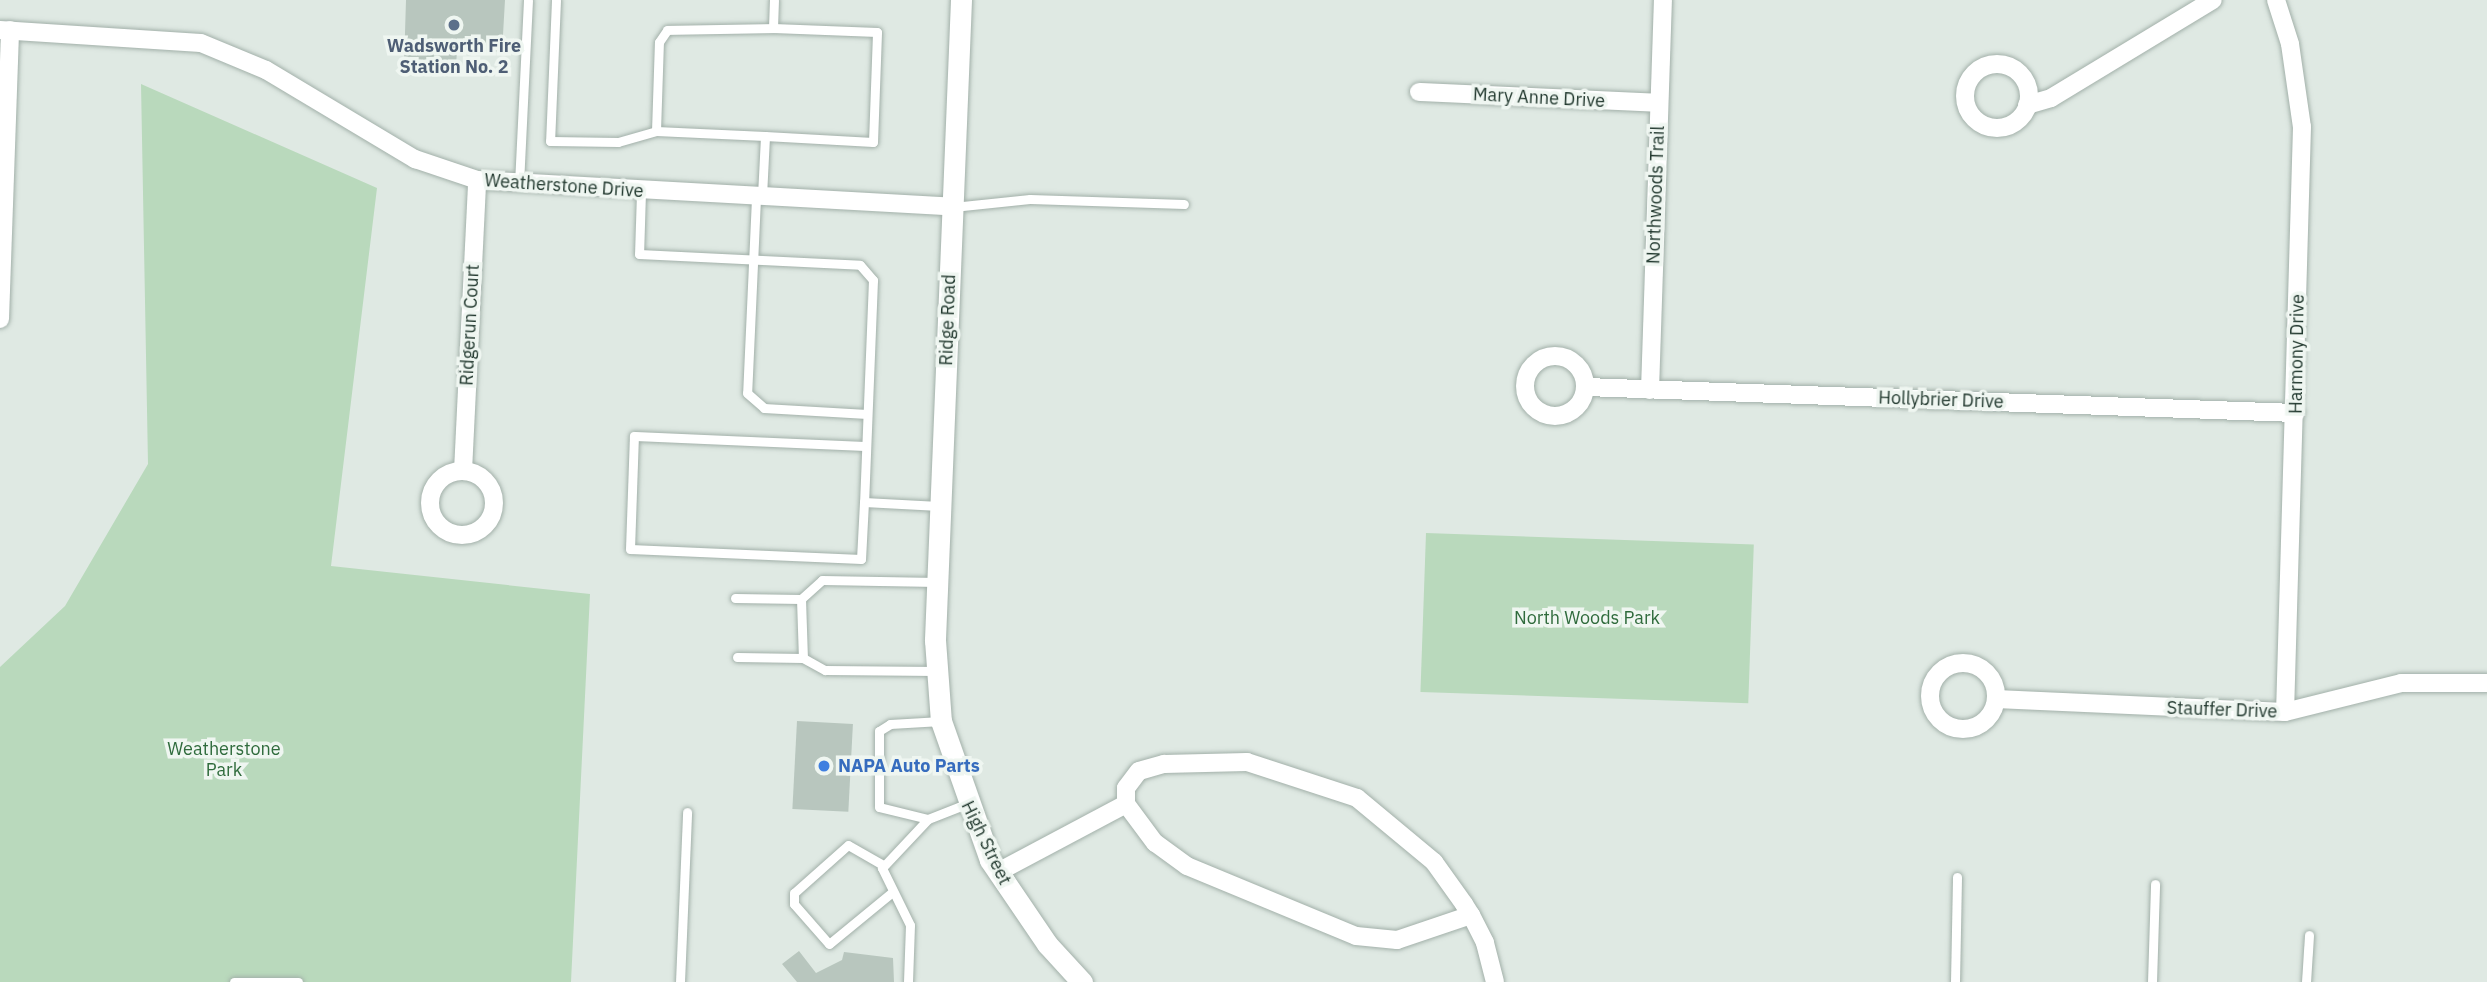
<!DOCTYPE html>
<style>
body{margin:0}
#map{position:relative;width:2487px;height:982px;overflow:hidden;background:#dfe9e3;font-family:"IBM Plex Sans",sans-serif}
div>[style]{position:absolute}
.green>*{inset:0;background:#b9d9bc;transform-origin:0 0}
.building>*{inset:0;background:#b8c6be;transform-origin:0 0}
.roads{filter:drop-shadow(0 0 2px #a2b0a9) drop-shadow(0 0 2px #a2b0a9)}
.service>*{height:9px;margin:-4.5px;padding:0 4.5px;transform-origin:4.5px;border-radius:4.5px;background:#fff}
.minor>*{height:18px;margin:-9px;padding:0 9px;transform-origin:9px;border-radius:9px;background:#fff}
.minor>.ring{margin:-9px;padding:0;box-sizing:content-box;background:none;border:18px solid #fff;border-radius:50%}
.secondary>*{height:21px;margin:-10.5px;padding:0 10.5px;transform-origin:10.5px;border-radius:10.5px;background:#fff}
.dots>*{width:19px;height:19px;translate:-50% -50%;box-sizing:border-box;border:4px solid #eff6f1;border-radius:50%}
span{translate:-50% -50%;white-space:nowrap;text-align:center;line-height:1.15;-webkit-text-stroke:7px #eff6f1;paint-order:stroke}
.service-label{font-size:18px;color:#4e5e75;font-weight:700}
.street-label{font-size:18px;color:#21382e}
.park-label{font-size:18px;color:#2f6b3c}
.shop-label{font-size:18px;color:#366cbe;font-weight:700}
.left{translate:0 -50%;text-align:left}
</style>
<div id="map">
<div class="green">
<div style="clip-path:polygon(141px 84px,377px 188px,331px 566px,590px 594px,571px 982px,0 982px,0 667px,65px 606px,148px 464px)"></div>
<div style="left:1426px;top:533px;width:328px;height:159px;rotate:2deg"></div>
</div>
<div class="building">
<div style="clip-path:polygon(406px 0,505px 0,502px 52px,457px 50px,456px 67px,404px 65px)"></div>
<div style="left:797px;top:721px;width:56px;height:88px;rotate:3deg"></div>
<div style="clip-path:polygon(799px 951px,816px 973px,842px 960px,844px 952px,893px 958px,894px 982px,797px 982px,782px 964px)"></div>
</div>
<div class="roads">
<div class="service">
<div style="left:556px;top:0;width:141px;rotate:92.4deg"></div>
<div style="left:550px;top:141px;width:68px;rotate:0.8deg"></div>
<div style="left:618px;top:142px;width:40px;rotate:-16deg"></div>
<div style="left:656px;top:131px;width:89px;rotate:-88.1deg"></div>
<div style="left:659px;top:42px;width:14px;rotate:-56deg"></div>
<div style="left:667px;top:30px;width:106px;rotate:-1.1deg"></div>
<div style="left:656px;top:131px;width:109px;rotate:2.6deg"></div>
<div style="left:519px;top:184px;width:184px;rotate:-87.2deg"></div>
<div style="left:641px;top:192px;width:62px;rotate:91.8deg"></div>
<div style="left:639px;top:254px;width:221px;rotate:2.8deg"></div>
<div style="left:860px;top:265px;width:20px;rotate:49deg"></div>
<div style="left:873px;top:280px;width:222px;rotate:92.3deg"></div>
<div style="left:864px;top:502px;width:57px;rotate:93deg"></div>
<div style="left:861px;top:559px;width:231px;rotate:-177.5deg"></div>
<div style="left:630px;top:549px;width:113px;rotate:-88deg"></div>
<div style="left:634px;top:436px;width:232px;rotate:2.5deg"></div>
<div style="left:762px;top:196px;width:60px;rotate:-87.1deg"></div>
<div style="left:765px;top:136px;width:108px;rotate:3.2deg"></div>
<div style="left:873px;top:142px;width:110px;rotate:-87.9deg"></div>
<div style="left:877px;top:32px;width:104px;rotate:-177.8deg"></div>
<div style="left:773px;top:28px;width:28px;rotate:-88deg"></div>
<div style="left:756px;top:198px;width:195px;rotate:92.6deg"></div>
<div style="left:747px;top:393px;width:23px;rotate:41deg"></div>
<div style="left:764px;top:408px;width:103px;rotate:3.3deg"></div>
<div style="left:953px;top:207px;width:77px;rotate:-5.9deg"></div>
<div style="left:1030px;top:199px;width:154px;rotate:1.9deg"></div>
<div style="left:864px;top:502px;width:75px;rotate:3.1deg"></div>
<div style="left:735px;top:598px;width:66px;rotate:0.9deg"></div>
<div style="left:801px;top:599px;width:28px;rotate:-42deg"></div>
<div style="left:822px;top:580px;width:115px;rotate:1deg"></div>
<div style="left:801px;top:599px;width:59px;rotate:88.1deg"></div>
<div style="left:737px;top:657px;width:66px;rotate:0.9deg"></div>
<div style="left:803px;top:658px;width:25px;rotate:29deg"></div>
<div style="left:825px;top:670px;width:112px;rotate:0.5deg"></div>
<div style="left:928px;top:819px;width:50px;rotate:-166.2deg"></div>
<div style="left:879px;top:807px;width:76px;rotate:-90deg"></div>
<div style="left:879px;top:731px;width:13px;rotate:-32deg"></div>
<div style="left:890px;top:724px;width:51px;rotate:-3.4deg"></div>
<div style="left:883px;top:865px;width:40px;rotate:-150.3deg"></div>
<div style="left:848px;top:845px;width:72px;rotate:138.4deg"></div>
<div style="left:794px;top:893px;width:11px;rotate:90deg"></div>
<div style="left:794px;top:904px;width:53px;rotate:48.8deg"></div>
<div style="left:829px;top:944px;width:80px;rotate:-39.4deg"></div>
<div style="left:234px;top:982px;width:64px"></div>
<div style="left:680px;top:982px;width:170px;rotate:-87.6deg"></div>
<div style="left:908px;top:982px;width:57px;rotate:-88deg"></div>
<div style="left:910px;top:925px;width:64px;rotate:-116.2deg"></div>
<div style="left:882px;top:868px;width:67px;rotate:-46.8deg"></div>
<div style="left:928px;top:819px;width:41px;rotate:-21.5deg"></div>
<div style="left:1955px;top:982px;width:105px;rotate:-88.9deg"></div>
<div style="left:2152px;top:982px;width:98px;rotate:-88.2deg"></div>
<div style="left:2306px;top:982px;width:47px;rotate:-86.3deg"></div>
</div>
<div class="minor">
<div style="left:2276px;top:0;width:46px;rotate:72.3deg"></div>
<div style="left:2290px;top:44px;width:84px;rotate:81.8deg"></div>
<div style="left:2302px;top:127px;width:585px;rotate:91.66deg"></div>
<div style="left:0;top:30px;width:201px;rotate:3.7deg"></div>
<div style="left:201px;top:43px;width:70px;rotate:22.6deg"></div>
<div style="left:266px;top:70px;width:174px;rotate:30.9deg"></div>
<div style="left:415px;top:159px;width:65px;rotate:18.7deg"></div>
<div style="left:477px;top:180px;width:477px;rotate:3.2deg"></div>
<div class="ring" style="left:1965px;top:64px;width:46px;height:46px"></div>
<div style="left:1419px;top:92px;width:240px;rotate:2.6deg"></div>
<div style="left:2027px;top:105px;width:25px;rotate:-16deg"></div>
<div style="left:2051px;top:98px;width:189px;rotate:-31.2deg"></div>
<div style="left:0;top:319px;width:289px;rotate:-88deg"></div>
<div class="ring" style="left:1525px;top:356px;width:42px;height:42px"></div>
<div style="left:1586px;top:387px;width:710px;rotate:2.1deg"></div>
<div style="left:1650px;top:390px;width:390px;rotate:-88.1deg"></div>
<div style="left:463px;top:471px;width:291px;rotate:-87.2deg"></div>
<div class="ring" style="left:430px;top:471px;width:46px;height:46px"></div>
<div class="ring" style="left:1930px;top:663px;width:48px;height:48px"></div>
<div style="left:1996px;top:699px;width:289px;rotate:2.6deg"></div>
<div style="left:2285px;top:712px;width:120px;rotate:-14deg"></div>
<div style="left:2401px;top:683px;width:86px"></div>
<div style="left:998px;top:872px;width:145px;rotate:-28deg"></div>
<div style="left:1471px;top:915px;width:78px;rotate:161.3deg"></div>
<div style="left:1397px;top:940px;width:41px;rotate:-174.4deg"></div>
<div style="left:1356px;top:936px;width:183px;rotate:-157.5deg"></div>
<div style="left:1187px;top:866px;width:39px;rotate:-144deg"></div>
<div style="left:1155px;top:843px;width:49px;rotate:-126.6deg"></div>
<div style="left:1126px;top:804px;width:16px;rotate:-90deg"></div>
<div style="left:1126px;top:788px;width:21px;rotate:-53deg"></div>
<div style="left:1139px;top:771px;width:26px;rotate:-16deg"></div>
<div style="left:1164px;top:764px;width:83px;rotate:-1.4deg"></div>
<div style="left:1247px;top:762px;width:116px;rotate:18.1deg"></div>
<div style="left:1357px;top:798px;width:100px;rotate:39.7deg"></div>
<div style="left:1434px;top:862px;width:52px;rotate:54.5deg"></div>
<div style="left:1464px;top:904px;width:13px;rotate:58deg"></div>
<div style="left:1471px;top:915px;width:31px;rotate:63deg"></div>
<div style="left:1485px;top:943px;width:40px;rotate:75.6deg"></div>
</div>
<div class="secondary">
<div style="left:961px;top:0;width:641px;rotate:92.33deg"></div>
<div style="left:935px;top:640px;width:81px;rotate:85.8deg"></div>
<div style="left:941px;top:721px;width:147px;rotate:70.6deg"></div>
<div style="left:990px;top:860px;width:102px;rotate:55.8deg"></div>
<div style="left:1047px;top:944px;width:52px;rotate:47.4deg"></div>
</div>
</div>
<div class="dots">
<div style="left:454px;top:25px;background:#5c6f8a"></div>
<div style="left:824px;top:766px;background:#3f7fe0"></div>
</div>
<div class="service-label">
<span style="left:454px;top:57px">Wadsworth Fire<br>Station No. 2</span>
</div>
<div class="street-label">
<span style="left:1539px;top:98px;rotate:3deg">Mary Anne Drive</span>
<span style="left:564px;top:186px;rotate:4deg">Weatherstone Drive</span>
<span style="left:1656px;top:195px;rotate:-88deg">Northwoods Trail</span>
<span style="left:948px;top:320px;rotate:-88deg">Ridge Road</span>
<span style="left:470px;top:325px;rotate:-87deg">Ridgerun Court</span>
<span style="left:2297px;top:354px;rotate:-89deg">Harmony Drive</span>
<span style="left:1941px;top:400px;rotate:2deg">Hollybrier Drive</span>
<span style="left:2222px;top:710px;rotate:2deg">Stauffer Drive</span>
<span style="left:986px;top:843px;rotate:64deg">High Street</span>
</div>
<div class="park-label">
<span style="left:1587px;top:618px">North Woods Park</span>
<span style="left:224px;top:760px">Weatherstone<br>Park</span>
</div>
<div class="shop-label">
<span class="left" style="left:838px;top:766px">NAPA Auto Parts</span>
</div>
</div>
